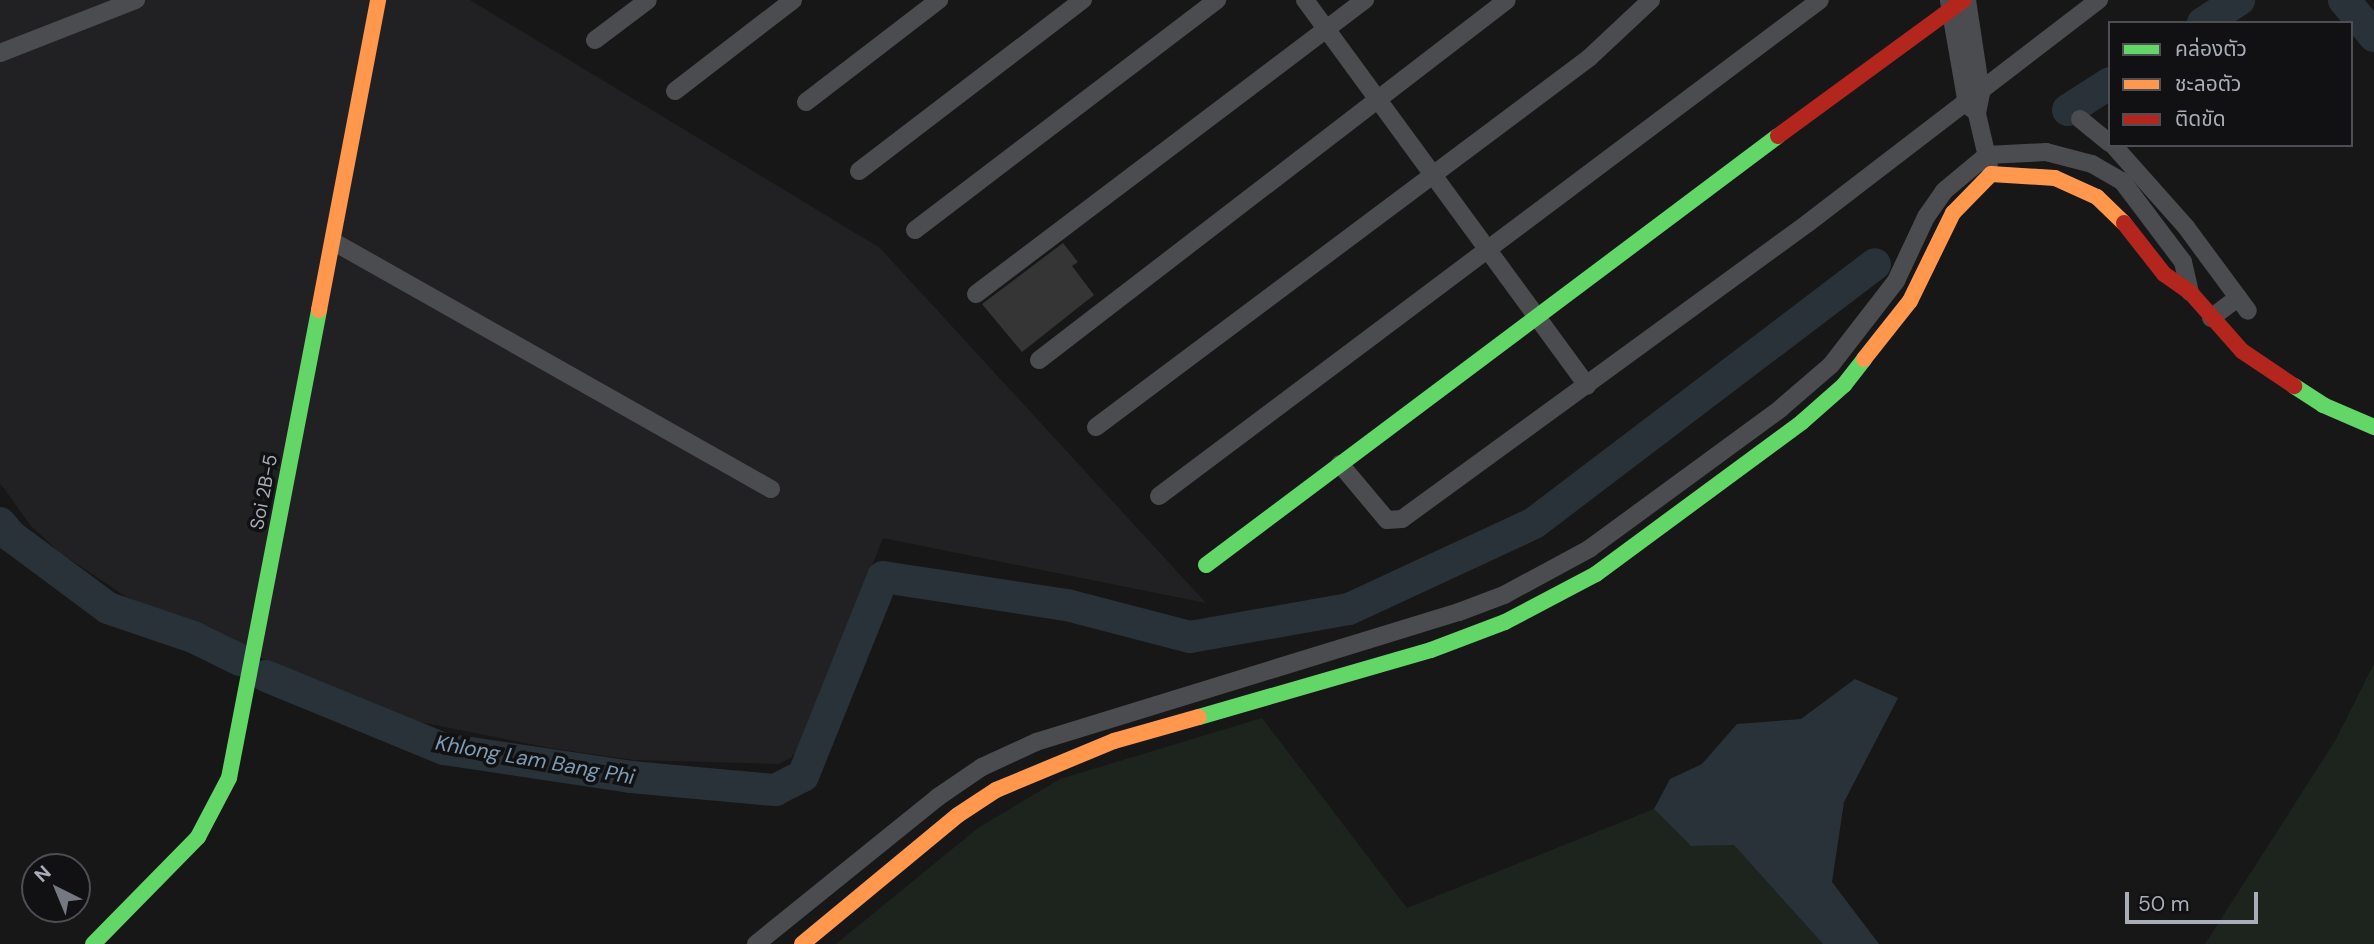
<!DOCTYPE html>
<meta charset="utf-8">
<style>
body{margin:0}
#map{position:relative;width:2374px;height:944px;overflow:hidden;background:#171717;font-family:"DM Sans","Noto Sans Thai",sans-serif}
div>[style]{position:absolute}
.built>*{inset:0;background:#212123}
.green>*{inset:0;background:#1d241e}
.water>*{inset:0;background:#2a3239}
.river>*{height:32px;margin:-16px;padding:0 16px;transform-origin:16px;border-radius:16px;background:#2a3239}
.building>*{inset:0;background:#353536}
.street>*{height:18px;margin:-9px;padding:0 9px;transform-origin:9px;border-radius:9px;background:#4b4c50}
.fast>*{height:16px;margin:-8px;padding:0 8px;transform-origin:8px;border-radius:8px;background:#63d668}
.slow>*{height:16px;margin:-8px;padding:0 8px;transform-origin:8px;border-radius:8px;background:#ff974d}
.jam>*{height:16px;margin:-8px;padding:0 8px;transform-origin:8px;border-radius:8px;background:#b3261e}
span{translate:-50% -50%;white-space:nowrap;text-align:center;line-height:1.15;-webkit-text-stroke:7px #111113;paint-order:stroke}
.street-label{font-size:19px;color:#a8adb8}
.water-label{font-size:21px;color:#7f9bb3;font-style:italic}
.legend{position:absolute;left:2108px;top:21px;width:245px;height:126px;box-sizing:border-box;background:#111113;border:2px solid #4d4f55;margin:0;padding:9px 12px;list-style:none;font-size:21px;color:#a8adb8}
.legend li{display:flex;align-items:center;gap:14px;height:35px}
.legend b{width:35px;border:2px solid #4d4f55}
.north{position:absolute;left:21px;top:853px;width:70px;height:70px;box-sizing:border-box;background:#111113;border:2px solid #4d4f55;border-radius:50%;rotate:317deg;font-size:19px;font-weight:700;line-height:28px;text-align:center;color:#a8adb8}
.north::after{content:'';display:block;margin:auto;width:24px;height:32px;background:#757880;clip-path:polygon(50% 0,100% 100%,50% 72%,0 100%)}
.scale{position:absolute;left:2125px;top:892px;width:133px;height:32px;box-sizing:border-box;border:4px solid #a8adb8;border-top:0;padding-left:9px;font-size:21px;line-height:24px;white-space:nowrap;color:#a8adb8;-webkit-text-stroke:5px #111113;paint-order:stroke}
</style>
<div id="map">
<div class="built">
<div style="clip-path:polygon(0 0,470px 0,880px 248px,1206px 603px,883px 538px,801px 745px,791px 758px,778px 764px,634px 760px,550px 748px,390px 716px,125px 596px,59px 552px,31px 526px,0 483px)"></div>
</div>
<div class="green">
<div style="clip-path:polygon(2374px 664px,2374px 944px,2205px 944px,2335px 741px)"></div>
<div style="clip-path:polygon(1262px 718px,1407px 908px,1654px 809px,1691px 846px,1734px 845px,1823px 944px,836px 944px,978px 828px,1060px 779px)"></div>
</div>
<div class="water">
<div style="clip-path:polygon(1855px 679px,1898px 698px,1844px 802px,1832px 882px,1879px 944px,1823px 944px,1734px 845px,1691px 846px,1654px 809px,1670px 779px,1702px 764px,1737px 724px,1801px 719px)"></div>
</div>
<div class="river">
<div style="left:2344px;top:0;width:47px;rotate:50.2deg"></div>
<div style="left:2203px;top:23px;width:43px;rotate:-32.6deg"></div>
<div style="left:2068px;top:110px;width:50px;rotate:-32.7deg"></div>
<div style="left:0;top:523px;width:17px;rotate:50deg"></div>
<div style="left:11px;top:536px;width:121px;rotate:36.6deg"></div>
<div style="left:108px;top:608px;width:90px;rotate:18.8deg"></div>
<div style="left:193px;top:637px;width:52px;rotate:26.1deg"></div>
<div style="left:266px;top:676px;width:192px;rotate:22.3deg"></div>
<div style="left:444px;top:749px;width:189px;rotate:8.5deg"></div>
<div style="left:631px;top:777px;width:145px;rotate:5.2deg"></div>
<div style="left:775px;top:790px;width:31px;rotate:-27deg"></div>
<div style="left:803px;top:776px;width:214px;rotate:-68.1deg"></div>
<div style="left:883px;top:577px;width:186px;rotate:8.7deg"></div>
<div style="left:1067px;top:605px;width:127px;rotate:14.6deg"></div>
<div style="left:1190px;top:637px;width:161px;rotate:-10deg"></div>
<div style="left:1349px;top:609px;width:204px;rotate:-24.9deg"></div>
<div style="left:1534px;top:523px;width:428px;rotate:-37.2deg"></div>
</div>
<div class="building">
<div style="clip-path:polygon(1063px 243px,1078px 262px,1072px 266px,1094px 295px,1022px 352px,982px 304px)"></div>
</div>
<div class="street">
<div style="left:1305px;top:0;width:478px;rotate:53.8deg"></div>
<div style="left:1967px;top:0;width:94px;rotate:81.4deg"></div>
<div style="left:1981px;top:93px;width:21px;rotate:101deg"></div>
<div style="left:1977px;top:114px;width:52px;rotate:76.8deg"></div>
<div style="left:1949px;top:1px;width:105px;rotate:80.1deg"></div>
<div style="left:1967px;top:104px;width:7px;rotate:45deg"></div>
<div style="left:595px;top:40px;width:66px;rotate:-37deg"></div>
<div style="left:0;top:53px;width:146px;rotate:-21.3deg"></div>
<div style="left:675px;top:91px;width:149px;rotate:-37.6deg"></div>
<div style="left:806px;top:102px;width:168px;rotate:-37.5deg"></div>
<div style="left:2080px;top:119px;width:38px;rotate:39deg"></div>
<div style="left:2113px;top:145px;width:110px;rotate:48.3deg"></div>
<div style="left:2186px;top:227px;width:104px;rotate:53.6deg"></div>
<div style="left:859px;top:171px;width:282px;rotate:-37.4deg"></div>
<div style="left:915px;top:230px;width:380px;rotate:-37.3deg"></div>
<div style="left:334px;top:242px;width:502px;rotate:29.48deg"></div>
<div style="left:976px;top:294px;width:488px;rotate:-37.1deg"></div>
<div style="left:2211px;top:318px;width:34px;rotate:-37deg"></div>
<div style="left:1039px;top:360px;width:590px;rotate:-37.57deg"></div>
<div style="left:1096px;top:427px;width:616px;rotate:-36.81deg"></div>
<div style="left:1589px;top:58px;width:85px;rotate:-43.1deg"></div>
<div style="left:1340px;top:464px;width:73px;rotate:50deg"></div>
<div style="left:1387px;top:520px;width:15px;rotate:-4deg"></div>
<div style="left:1402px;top:519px;width:502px;rotate:-36.09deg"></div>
<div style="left:1808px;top:223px;width:367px;rotate:-37.5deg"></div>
<div style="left:1159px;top:496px;width:826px;rotate:-36.88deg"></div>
<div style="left:756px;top:944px;width:234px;rotate:-38.9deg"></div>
<div style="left:938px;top:797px;width:53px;rotate:-34.3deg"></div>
<div style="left:982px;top:767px;width:60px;rotate:-24.8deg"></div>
<div style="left:1036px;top:742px;width:443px;rotate:-17.1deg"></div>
<div style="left:1459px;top:612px;width:48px;rotate:-20.7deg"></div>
<div style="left:1504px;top:595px;width:97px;rotate:-28.4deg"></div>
<div style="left:1589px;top:549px;width:237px;rotate:-36.2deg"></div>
<div style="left:1780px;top:409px;width:67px;rotate:-40.8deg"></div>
<div style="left:1831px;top:365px;width:106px;rotate:-52.3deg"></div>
<div style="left:1896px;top:281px;width:71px;rotate:-64.9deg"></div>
<div style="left:1926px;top:217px;width:32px;rotate:-55deg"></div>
<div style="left:1944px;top:191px;width:56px;rotate:-39.9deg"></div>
<div style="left:1987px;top:155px;width:59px;rotate:-2.9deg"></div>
<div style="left:2046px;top:152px;width:48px;rotate:14.6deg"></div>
<div style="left:2092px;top:164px;width:34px;rotate:30deg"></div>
<div style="left:2122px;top:181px;width:101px;rotate:53deg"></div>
<div style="left:2183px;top:262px;width:31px;rotate:77deg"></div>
</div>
<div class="fast">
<div style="left:2294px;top:386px;width:35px;rotate:33deg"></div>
<div style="left:2323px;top:405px;width:56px;rotate:23.3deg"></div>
<div style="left:1206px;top:565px;width:715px;rotate:-36.87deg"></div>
<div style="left:1199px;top:717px;width:241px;rotate:-16.1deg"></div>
<div style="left:1431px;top:650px;width:79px;rotate:-20.7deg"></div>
<div style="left:1505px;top:622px;width:103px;rotate:-27.8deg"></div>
<div style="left:1596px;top:574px;width:256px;rotate:-36.4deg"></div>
<div style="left:1802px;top:422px;width:56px;rotate:-41.4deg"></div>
<div style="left:1844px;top:385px;width:33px;rotate:-52deg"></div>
<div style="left:93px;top:944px;width:150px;rotate:-45.5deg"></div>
<div style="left:198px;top:837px;width:67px;rotate:-62.3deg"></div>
<div style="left:229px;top:778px;width:477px;rotate:-79.1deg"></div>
</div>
<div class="slow">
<div style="left:319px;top:310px;width:316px;rotate:-79.2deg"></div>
<div style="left:1864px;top:359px;width:74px;rotate:-51.6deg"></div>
<div style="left:1910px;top:301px;width:98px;rotate:-64deg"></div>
<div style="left:1953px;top:213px;width:54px;rotate:-45.7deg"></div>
<div style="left:1991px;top:174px;width:64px;rotate:3.6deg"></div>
<div style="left:2055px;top:178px;width:46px;rotate:24.3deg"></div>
<div style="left:2097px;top:197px;width:37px;rotate:44deg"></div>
<div style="left:802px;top:944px;width:202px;rotate:-39.6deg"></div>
<div style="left:958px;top:815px;width:45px;rotate:-33.3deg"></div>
<div style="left:996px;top:790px;width:128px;rotate:-22.6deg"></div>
<div style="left:1114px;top:741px;width:88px;rotate:-15.8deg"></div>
</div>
<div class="jam">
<div style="left:1778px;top:136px;width:230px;rotate:-36.2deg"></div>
<div style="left:2124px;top:223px;width:65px;rotate:51.9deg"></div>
<div style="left:2164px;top:274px;width:32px;rotate:35deg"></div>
<div style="left:2190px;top:292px;width:79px;rotate:48.6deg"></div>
<div style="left:2242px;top:351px;width:63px;rotate:33.9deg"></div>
</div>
<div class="street-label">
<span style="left:264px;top:492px;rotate:-79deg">Soi 2B-5</span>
</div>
<div class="water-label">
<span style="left:535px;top:760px;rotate:10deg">Khlong Lam Bang Phi</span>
</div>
<ul class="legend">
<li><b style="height:9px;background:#63d668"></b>คล่องตัว</li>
<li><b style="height:9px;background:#ff974d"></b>ชะลอตัว</li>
<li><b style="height:9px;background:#b3261e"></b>ติดขัด</li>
</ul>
<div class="north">N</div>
<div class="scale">50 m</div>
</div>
